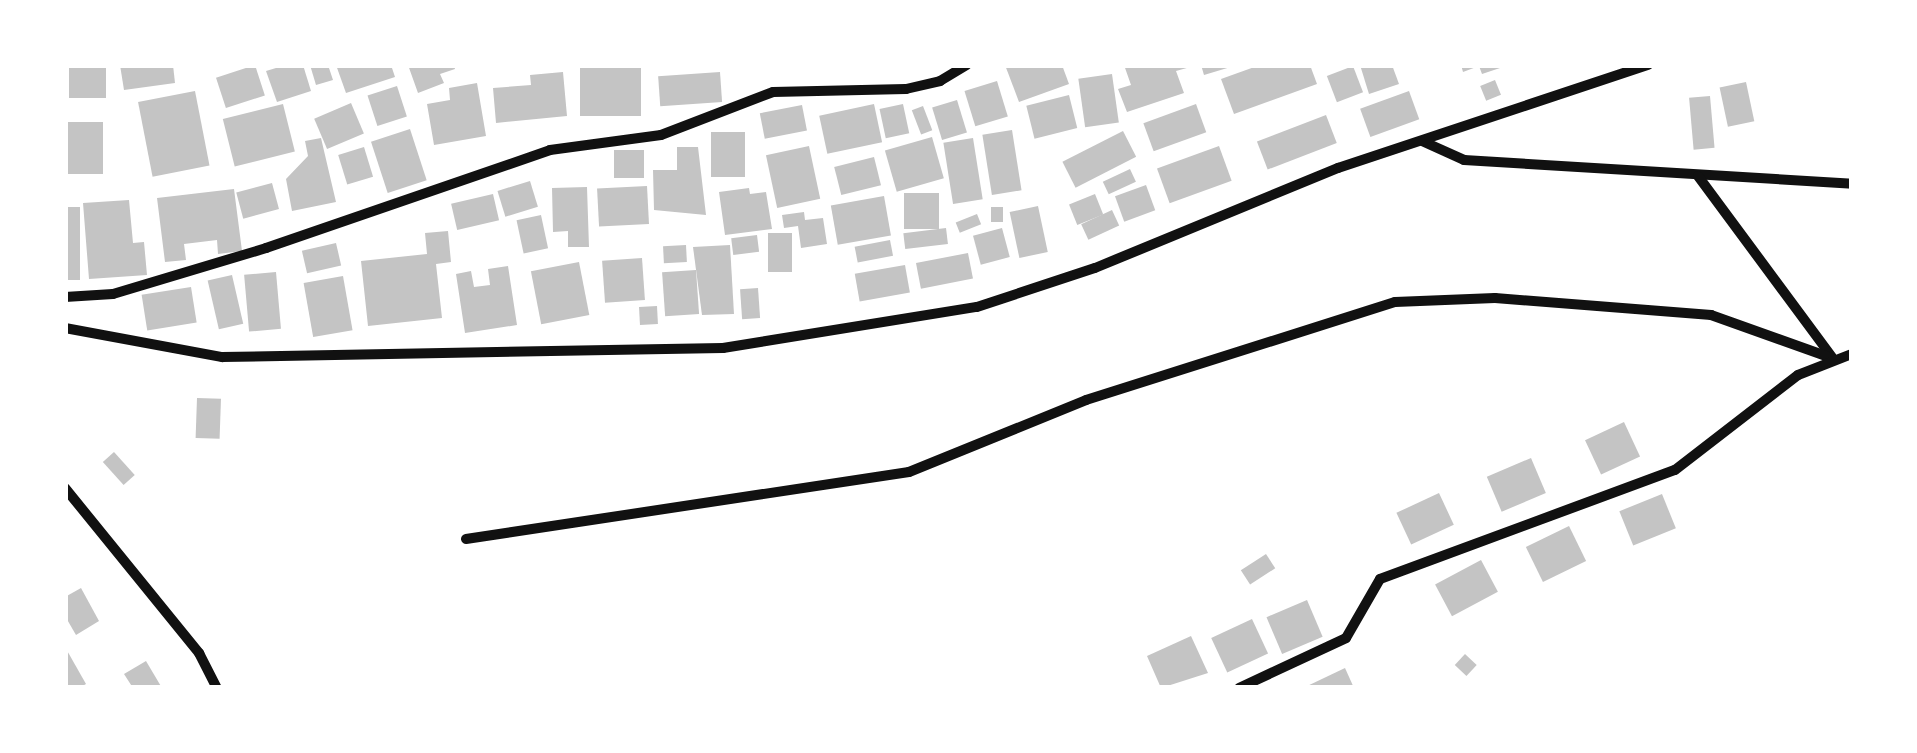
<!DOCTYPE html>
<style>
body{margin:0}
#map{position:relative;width:1917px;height:753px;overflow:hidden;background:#fff;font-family:Karla,sans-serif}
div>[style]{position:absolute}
.building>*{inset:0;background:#c4c4c4;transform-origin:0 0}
.minor>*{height:10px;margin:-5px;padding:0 5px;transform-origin:5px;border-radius:5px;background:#111}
span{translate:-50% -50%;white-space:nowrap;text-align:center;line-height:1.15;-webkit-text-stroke:10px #fff;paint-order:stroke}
.frame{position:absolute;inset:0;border:68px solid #fff;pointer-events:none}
</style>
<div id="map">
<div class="building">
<div style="left:69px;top:65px;width:37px;height:33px"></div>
<div style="clip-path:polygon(120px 65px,173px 65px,175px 83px,124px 90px)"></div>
<div style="left:255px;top:65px;width:32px;height:41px;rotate:72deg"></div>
<div style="clip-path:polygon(286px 65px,303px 65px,311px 91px,277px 102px,266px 71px)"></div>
<div style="clip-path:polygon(310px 65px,328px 65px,333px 80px,316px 85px)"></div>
<div style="clip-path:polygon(336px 65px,391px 65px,395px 77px,346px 93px)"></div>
<div style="clip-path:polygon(408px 65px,454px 65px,455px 69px,440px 74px,444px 83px,418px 93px)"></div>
<div style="left:580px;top:65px;width:61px;height:51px"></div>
<div style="clip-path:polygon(1005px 65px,1062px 65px,1069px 84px,1019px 102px)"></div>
<div style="clip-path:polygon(1124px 65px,1194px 65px,1194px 66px,1176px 71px,1184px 93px,1127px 112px,1118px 89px,1131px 85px)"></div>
<div style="clip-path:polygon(1201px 65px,1234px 65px,1234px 66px,1204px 75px)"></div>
<div style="clip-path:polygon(1260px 65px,1310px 65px,1317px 84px,1234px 114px,1221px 79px)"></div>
<div style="clip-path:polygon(1360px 65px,1392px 65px,1399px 84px,1369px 94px)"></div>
<div style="clip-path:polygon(1461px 65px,1505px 65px,1506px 66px,1482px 74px,1479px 66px,1463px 72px)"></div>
<div style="left:1353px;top:66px;width:28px;height:28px;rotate:69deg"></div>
<div style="clip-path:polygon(563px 72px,567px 116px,496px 123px,493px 88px,531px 85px,530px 75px)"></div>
<div style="left:720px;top:72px;width:30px;height:62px;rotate:86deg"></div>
<div style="left:1112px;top:74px;width:49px;height:34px;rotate:82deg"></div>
<div style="left:1495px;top:80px;width:16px;height:16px;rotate:68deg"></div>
<div style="left:997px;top:81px;width:37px;height:34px;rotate:73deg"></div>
<div style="left:1746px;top:82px;width:40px;height:27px;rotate:78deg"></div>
<div style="clip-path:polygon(477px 83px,486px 136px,434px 145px,427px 104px,450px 100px,449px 88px)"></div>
<div style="left:397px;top:86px;width:32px;height:31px;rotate:72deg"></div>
<div style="left:195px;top:91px;width:76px;height:58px;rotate:79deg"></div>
<div style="left:1409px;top:91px;width:30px;height:52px;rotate:70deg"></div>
<div style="left:1069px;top:95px;width:34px;height:44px;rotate:76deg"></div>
<div style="left:1710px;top:96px;width:52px;height:21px;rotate:85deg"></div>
<div style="left:957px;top:100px;width:34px;height:26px;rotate:73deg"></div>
<div style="left:351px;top:103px;width:33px;height:40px;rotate:67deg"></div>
<div style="left:283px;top:104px;width:49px;height:62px;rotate:76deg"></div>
<div style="left:874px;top:104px;width:39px;height:56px;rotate:78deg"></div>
<div style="left:903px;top:104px;width:30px;height:24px;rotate:78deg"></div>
<div style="left:1196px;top:104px;width:30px;height:56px;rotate:70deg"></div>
<div style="left:802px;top:105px;width:26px;height:43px;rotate:79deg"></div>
<div style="left:923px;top:106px;width:26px;height:12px;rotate:69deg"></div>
<div style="left:1326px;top:115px;width:30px;height:74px;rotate:69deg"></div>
<div style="left:65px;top:122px;width:38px;height:52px"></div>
<div style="left:410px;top:129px;width:54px;height:41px;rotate:72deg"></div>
<div style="left:1012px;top:130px;width:61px;height:30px;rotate:81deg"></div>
<div style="left:1123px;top:131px;width:29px;height:68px;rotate:63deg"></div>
<div style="left:711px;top:132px;width:34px;height:45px"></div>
<div style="left:932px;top:137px;width:43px;height:49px;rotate:74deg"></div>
<div style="clip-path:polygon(321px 138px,336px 202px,292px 211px,286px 179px,308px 156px,305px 141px)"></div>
<div style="left:973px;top:138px;width:62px;height:30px;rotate:81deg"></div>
<div style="left:809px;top:146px;width:54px;height:44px;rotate:78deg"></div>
<div style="left:1219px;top:146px;width:37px;height:66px;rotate:70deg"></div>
<div style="left:364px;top:147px;width:31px;height:27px;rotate:73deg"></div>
<div style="clip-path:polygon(677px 147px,698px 147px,706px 215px,654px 210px,653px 170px,677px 170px)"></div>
<div style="left:614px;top:150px;width:30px;height:28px"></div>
<div style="left:874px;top:157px;width:29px;height:41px;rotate:76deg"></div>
<div style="left:1130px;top:169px;width:14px;height:30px;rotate:65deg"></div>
<div style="left:530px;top:181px;width:27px;height:34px;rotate:73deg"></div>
<div style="left:272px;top:183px;width:27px;height:37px;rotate:75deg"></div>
<div style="left:1146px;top:185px;width:27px;height:33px;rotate:70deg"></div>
<div style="left:647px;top:186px;width:38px;height:50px;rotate:87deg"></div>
<div style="clip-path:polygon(587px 187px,589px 247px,568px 247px,568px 231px,553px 232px,552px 188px)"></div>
<div style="clip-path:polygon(749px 188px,750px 194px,766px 192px,772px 229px,725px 235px,719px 192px)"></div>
<div style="clip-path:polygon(234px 189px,242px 251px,218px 254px,217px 240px,184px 244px,186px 260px,165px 262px,157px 198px)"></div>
<div style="left:939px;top:193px;width:36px;height:35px;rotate:90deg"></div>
<div style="left:493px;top:194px;width:27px;height:43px;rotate:77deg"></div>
<div style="left:1095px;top:194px;width:22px;height:28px;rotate:68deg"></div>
<div style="left:884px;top:196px;width:40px;height:54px;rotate:80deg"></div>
<div style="clip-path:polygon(129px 200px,133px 243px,144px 242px,147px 275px,89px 279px,83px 203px)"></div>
<div style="left:1038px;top:206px;width:47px;height:29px;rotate:78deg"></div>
<div style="left:65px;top:207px;width:15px;height:73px"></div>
<div style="left:991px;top:207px;width:12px;height:15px"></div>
<div style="left:1112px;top:210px;width:17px;height:34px;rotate:65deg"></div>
<div style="clip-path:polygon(804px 212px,805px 220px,823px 218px,827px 244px,801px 248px,798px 226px,784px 228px,782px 215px)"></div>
<div style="left:977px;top:214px;width:11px;height:23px;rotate:68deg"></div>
<div style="left:541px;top:215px;width:34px;height:25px;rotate:78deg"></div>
<div style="left:946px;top:228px;width:16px;height:43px;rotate:83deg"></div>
<div style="left:1002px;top:228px;width:30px;height:30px;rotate:75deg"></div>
<div style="clip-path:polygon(448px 231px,451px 262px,436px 264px,442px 318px,368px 326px,361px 261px,427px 254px,425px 233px)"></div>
<div style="left:768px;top:233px;width:24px;height:39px"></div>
<div style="left:757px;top:235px;width:17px;height:26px;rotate:83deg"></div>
<div style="left:890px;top:240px;width:16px;height:36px;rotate:79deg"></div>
<div style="left:336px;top:243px;width:23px;height:35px;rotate:77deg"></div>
<div style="left:686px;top:245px;width:17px;height:23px;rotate:87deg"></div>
<div style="clip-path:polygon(730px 245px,734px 314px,702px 315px,693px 247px)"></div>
<div style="left:968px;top:253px;width:26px;height:53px;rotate:79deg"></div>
<div style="left:642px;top:258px;width:42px;height:40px;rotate:86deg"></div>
<div style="left:579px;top:262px;width:54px;height:49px;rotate:79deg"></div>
<div style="left:905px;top:265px;width:28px;height:51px;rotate:80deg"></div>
<div style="clip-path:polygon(508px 266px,517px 325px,465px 333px,456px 274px,471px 271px,474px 287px,490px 285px,488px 269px)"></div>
<div style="left:696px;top:270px;width:44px;height:34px;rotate:86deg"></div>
<div style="left:276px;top:272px;width:57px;height:32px;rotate:85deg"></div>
<div style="left:232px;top:275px;width:50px;height:25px;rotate:77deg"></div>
<div style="left:343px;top:276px;width:55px;height:40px;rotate:80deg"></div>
<div style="left:191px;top:287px;width:36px;height:50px;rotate:81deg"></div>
<div style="left:758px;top:288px;width:30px;height:18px;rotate:86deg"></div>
<div style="left:657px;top:306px;width:18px;height:18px;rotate:87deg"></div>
<div style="left:197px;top:398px;width:24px;height:40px;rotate:2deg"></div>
<div style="left:1624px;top:422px;width:38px;height:43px;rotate:65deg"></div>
<div style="left:114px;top:452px;width:31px;height:15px;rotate:48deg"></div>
<div style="left:1531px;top:458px;width:38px;height:48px;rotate:67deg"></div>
<div style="left:1439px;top:493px;width:35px;height:47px;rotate:65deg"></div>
<div style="left:1662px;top:494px;width:37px;height:46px;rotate:68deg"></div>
<div style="left:1569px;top:526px;width:39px;height:48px;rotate:64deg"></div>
<div style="left:1266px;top:554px;width:17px;height:30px;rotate:57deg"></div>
<div style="left:1481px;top:560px;width:36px;height:52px;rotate:62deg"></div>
<div style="clip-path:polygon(81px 588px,99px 621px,76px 635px,65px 616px,65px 597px)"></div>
<div style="left:1307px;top:600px;width:40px;height:44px;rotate:67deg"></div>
<div style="left:1252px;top:619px;width:38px;height:45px;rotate:65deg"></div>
<div style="clip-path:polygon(1191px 636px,1208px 673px,1161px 688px,1147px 656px)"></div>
<div style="clip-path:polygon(65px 647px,86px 684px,79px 688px,65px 688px)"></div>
<div style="left:1465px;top:654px;width:16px;height:15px;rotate:43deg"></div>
<div style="clip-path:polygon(146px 661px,162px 688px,133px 688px,124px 674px)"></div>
<div style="clip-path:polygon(1345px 668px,1354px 688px,1303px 688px)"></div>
</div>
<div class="minor">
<div style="left:1422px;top:141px;width:46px;rotate:24.3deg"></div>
<div style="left:1464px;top:160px;width:389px;rotate:3.5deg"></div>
<div style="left:1698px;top:176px;width:225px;rotate:53.5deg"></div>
<div style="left:65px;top:297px;width:48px;rotate:-3.6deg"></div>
<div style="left:113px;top:294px;width:160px;rotate:-16.7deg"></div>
<div style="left:266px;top:248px;width:300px;rotate:-19deg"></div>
<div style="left:550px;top:150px;width:112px;rotate:-7.7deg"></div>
<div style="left:661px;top:135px;width:120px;rotate:-21deg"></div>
<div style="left:773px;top:92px;width:133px;rotate:-1.3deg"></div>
<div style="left:906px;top:89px;width:35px;rotate:-13deg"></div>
<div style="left:940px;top:81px;width:31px;rotate:-31deg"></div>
<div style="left:65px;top:328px;width:160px;rotate:10.5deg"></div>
<div style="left:222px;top:357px;width:501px;rotate:-1.03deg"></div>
<div style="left:723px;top:348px;width:257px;rotate:-9.2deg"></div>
<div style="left:977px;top:307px;width:124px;rotate:-18.3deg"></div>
<div style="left:1095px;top:268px;width:263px;rotate:-22.4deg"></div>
<div style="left:1338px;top:168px;width:327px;rotate:-18.4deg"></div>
<div style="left:65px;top:488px;width:213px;rotate:50.9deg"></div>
<div style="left:199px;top:653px;width:39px;rotate:63deg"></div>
<div style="left:466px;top:539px;width:448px;rotate:-8.6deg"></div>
<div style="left:909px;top:472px;width:191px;rotate:-22.1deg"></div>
<div style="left:1086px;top:400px;width:324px;rotate:-17.6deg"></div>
<div style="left:1395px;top:302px;width:100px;rotate:-2.3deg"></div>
<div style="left:1495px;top:298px;width:217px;rotate:4.5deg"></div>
<div style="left:1711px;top:315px;width:128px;rotate:19.6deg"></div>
<div style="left:1239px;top:688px;width:118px;rotate:-25deg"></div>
<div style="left:1346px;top:638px;width:68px;rotate:-60deg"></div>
<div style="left:1380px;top:579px;width:314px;rotate:-20.3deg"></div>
<div style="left:1675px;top:470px;width:155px;rotate:-37.7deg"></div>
<div style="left:1798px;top:375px;width:58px;rotate:-21.3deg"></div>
</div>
<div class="frame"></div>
</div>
